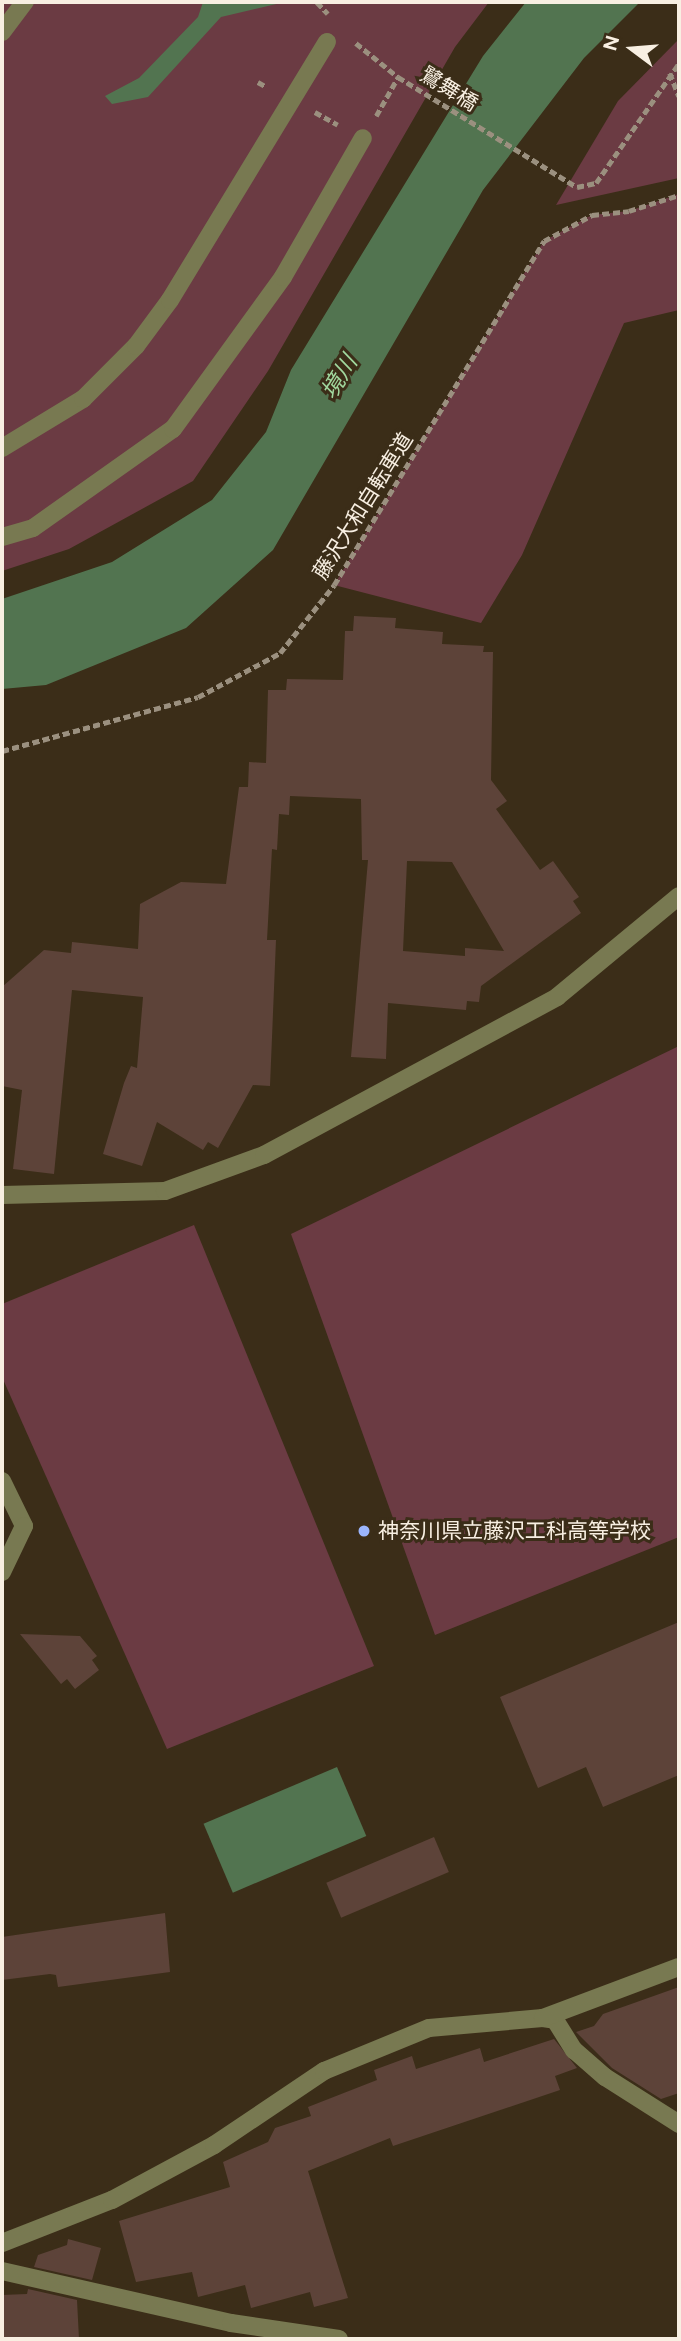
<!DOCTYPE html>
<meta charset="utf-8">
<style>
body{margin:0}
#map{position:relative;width:681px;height:2341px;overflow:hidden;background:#3b2d18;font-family:Figtree,"Noto Sans JP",sans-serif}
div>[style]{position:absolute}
.green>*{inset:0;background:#6b3b43}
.water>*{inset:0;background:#527450;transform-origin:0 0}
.building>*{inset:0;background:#5d4339;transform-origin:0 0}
.path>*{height:4.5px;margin-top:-2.25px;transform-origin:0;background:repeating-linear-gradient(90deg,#9b907f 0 7px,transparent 0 10.5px)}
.minor>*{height:18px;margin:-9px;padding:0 9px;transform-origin:9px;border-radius:9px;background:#787951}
.dots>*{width:19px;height:19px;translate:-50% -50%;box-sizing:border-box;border:4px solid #3b2d18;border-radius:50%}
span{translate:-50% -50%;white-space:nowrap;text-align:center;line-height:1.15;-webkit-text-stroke:6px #3b2d18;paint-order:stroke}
.street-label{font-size:21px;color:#f8efe2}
.poi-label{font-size:21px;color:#f8efe2}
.left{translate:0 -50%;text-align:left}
.water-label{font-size:23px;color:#a1d89e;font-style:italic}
.frame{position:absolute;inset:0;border:4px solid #f8efe2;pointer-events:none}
.north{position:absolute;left:597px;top:14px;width:70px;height:70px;-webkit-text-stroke:5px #3b2d18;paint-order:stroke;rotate:286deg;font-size:19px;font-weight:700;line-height:28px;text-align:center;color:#f8efe2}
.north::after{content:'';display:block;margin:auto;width:24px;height:32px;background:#f8efe2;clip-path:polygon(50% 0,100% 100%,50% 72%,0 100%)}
</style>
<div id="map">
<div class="green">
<div style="clip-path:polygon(2px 2px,489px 2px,455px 47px,268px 371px,193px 481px,69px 549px,2px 571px)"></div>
<div style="clip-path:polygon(679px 39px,679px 178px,556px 205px,618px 101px)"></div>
<div style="clip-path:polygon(679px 194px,679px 310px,624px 323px,522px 555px,481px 623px,334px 585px,544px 241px,592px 215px,629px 211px)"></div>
<div style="clip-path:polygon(679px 1046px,679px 1537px,435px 1635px,291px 1234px)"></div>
<div style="clip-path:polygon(194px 1225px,374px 1666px,167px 1749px,2px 1377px,2px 1304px)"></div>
</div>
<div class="water">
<div style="clip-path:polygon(203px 2px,285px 2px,221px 17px,148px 97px,112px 104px,105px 96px,139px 78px,198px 17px)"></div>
<div style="clip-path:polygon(526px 2px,640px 2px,584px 58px,483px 190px,273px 550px,186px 628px,46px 685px,2px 689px,2px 599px,112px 562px,212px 500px,266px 432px,291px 370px,483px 56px)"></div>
<div style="left:337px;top:1767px;width:75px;height:145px;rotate:67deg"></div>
</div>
<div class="building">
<div style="clip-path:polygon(evenodd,354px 616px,396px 618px,395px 628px,443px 632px,442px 644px,484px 646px,483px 652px,493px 652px,491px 780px,507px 801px,496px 809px,540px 870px,553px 861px,579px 897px,573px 901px,581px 913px,481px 986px,479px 1002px,467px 1001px,466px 1010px,388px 1003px,386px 1059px,351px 1057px,368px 860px,362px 860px,361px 799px,290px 796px,289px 815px,279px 814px,277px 850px,272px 849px,267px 940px,276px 940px,270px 1086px,253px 1085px,218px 1148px,208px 1142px,203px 1150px,157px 1122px,142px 1166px,103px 1154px,124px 1083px,131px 1066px,137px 1068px,143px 997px,72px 990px,54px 1174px,13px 1169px,22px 1090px,2px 1086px,2px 987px,44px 950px,71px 953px,72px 942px,138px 949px,140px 904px,181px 882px,226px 884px,239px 787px,248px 787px,249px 762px,266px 763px,268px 690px,286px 690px,287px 679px,343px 680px,345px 631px,353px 631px,354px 616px,407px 861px,452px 862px,504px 951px,465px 948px,465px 956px,403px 951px,407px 861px)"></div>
<div style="clip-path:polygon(679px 1622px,679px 1775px,603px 1807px,586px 1767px,538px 1788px,500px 1697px)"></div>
<div style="clip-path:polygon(20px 1634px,80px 1636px,97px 1656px,92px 1660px,99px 1670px,75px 1689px,67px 1679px,61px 1684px)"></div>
<div style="left:434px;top:1837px;width:38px;height:117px;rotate:67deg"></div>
<div style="clip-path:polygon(165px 1913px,170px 1972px,58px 1987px,56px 1975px,50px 1974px,2px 1980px,2px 1937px)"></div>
<div style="clip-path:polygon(679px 1987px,679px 2093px,661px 2099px,612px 2068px,576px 2032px,594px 2026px,603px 2014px)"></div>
<div style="clip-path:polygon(554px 2039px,577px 2068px,555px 2076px,560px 2090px,393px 2146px,390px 2138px,308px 2171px,348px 2298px,314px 2307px,310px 2292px,251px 2308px,245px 2285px,198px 2297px,192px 2272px,136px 2282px,119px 2221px,230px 2187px,223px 2162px,268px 2142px,275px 2128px,311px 2116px,308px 2107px,377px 2080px,374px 2070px,412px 2056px,416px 2069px,480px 2048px,484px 2062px)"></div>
<div style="clip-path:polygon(68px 2239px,101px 2248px,92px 2280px,34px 2267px,38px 2255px,67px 2245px)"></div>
<div style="clip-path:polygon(28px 2289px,77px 2300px,79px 2339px,2px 2339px,2px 2295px,27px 2294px)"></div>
</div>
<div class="path">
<div style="left:317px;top:2px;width:16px;rotate:47deg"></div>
<div style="left:356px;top:43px;width:54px;rotate:39deg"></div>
<div style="left:398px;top:77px;width:210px;rotate:31.6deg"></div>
<div style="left:577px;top:187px;width:19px;rotate:-12deg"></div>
<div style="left:596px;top:183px;width:146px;rotate:-55.3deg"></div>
<div style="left:670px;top:73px;width:25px;rotate:69deg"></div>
<div style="left:258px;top:82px;width:10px;rotate:29deg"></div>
<div style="left:315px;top:112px;width:26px;rotate:29deg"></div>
<div style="left:376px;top:116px;width:45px;rotate:-60.6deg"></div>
<div style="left:2px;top:751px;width:203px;rotate:-15.4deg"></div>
<div style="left:198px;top:697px;width:93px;rotate:-28.2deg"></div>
<div style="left:280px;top:653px;width:87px;rotate:-51.5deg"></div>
<div style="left:334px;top:585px;width:403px;rotate:-58.6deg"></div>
<div style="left:544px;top:241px;width:55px;rotate:-28.4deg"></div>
<div style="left:592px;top:215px;width:37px;rotate:-6deg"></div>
<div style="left:629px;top:211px;width:52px;rotate:-17.7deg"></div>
</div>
<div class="minor">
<div style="left:2px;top:32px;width:38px;rotate:-53deg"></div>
<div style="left:2px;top:448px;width:95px;rotate:-31.2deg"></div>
<div style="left:83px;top:399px;width:75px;rotate:-45deg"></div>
<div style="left:136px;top:346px;width:57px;rotate:-53.5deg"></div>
<div style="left:170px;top:300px;width:302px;rotate:-58.7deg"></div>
<div style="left:2px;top:537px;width:32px;rotate:-16deg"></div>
<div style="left:33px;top:528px;width:171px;rotate:-35.3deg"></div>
<div style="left:173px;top:429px;width:188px;rotate:-54.1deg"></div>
<div style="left:283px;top:277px;width:160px;rotate:-60.1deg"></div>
<div style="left:2px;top:1195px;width:163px;rotate:-1.4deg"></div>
<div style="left:165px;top:1191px;width:105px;rotate:-20deg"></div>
<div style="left:264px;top:1155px;width:333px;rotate:-28.3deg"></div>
<div style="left:557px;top:997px;width:158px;rotate:-39.6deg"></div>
<div style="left:2px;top:1481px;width:50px;rotate:63.9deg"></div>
<div style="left:24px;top:1526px;width:51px;rotate:115.6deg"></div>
<div style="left:543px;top:2018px;width:12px;rotate:9deg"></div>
<div style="left:555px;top:2020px;width:36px;rotate:58deg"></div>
<div style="left:574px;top:2050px;width:41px;rotate:41.1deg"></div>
<div style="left:605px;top:2077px;width:88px;rotate:32.4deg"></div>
<div style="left:2px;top:2243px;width:118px;rotate:-21.4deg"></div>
<div style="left:112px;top:2200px;width:116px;rotate:-28.3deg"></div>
<div style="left:214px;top:2145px;width:133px;rotate:-33.9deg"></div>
<div style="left:324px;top:2071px;width:113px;rotate:-22.3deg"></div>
<div style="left:429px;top:2028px;width:114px;rotate:-5deg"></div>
<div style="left:543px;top:2018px;width:145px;rotate:-20.6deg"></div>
<div style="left:2px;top:2271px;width:235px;rotate:12.8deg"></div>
<div style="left:231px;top:2323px;width:109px;rotate:8.4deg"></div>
</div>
<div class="dots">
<div style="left:364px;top:1531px;background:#9bb5fd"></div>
</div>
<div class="street-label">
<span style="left:449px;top:89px;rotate:32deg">鷺舞橋</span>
<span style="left:363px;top:506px;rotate:-58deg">藤沢大和自転車道</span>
</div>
<div class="poi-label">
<span class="left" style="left:378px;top:1531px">神奈川県立藤沢工科高等学校</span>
</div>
<div class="water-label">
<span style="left:339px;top:377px;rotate:-58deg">境川</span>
</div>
<div class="frame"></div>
<div class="north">N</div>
</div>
